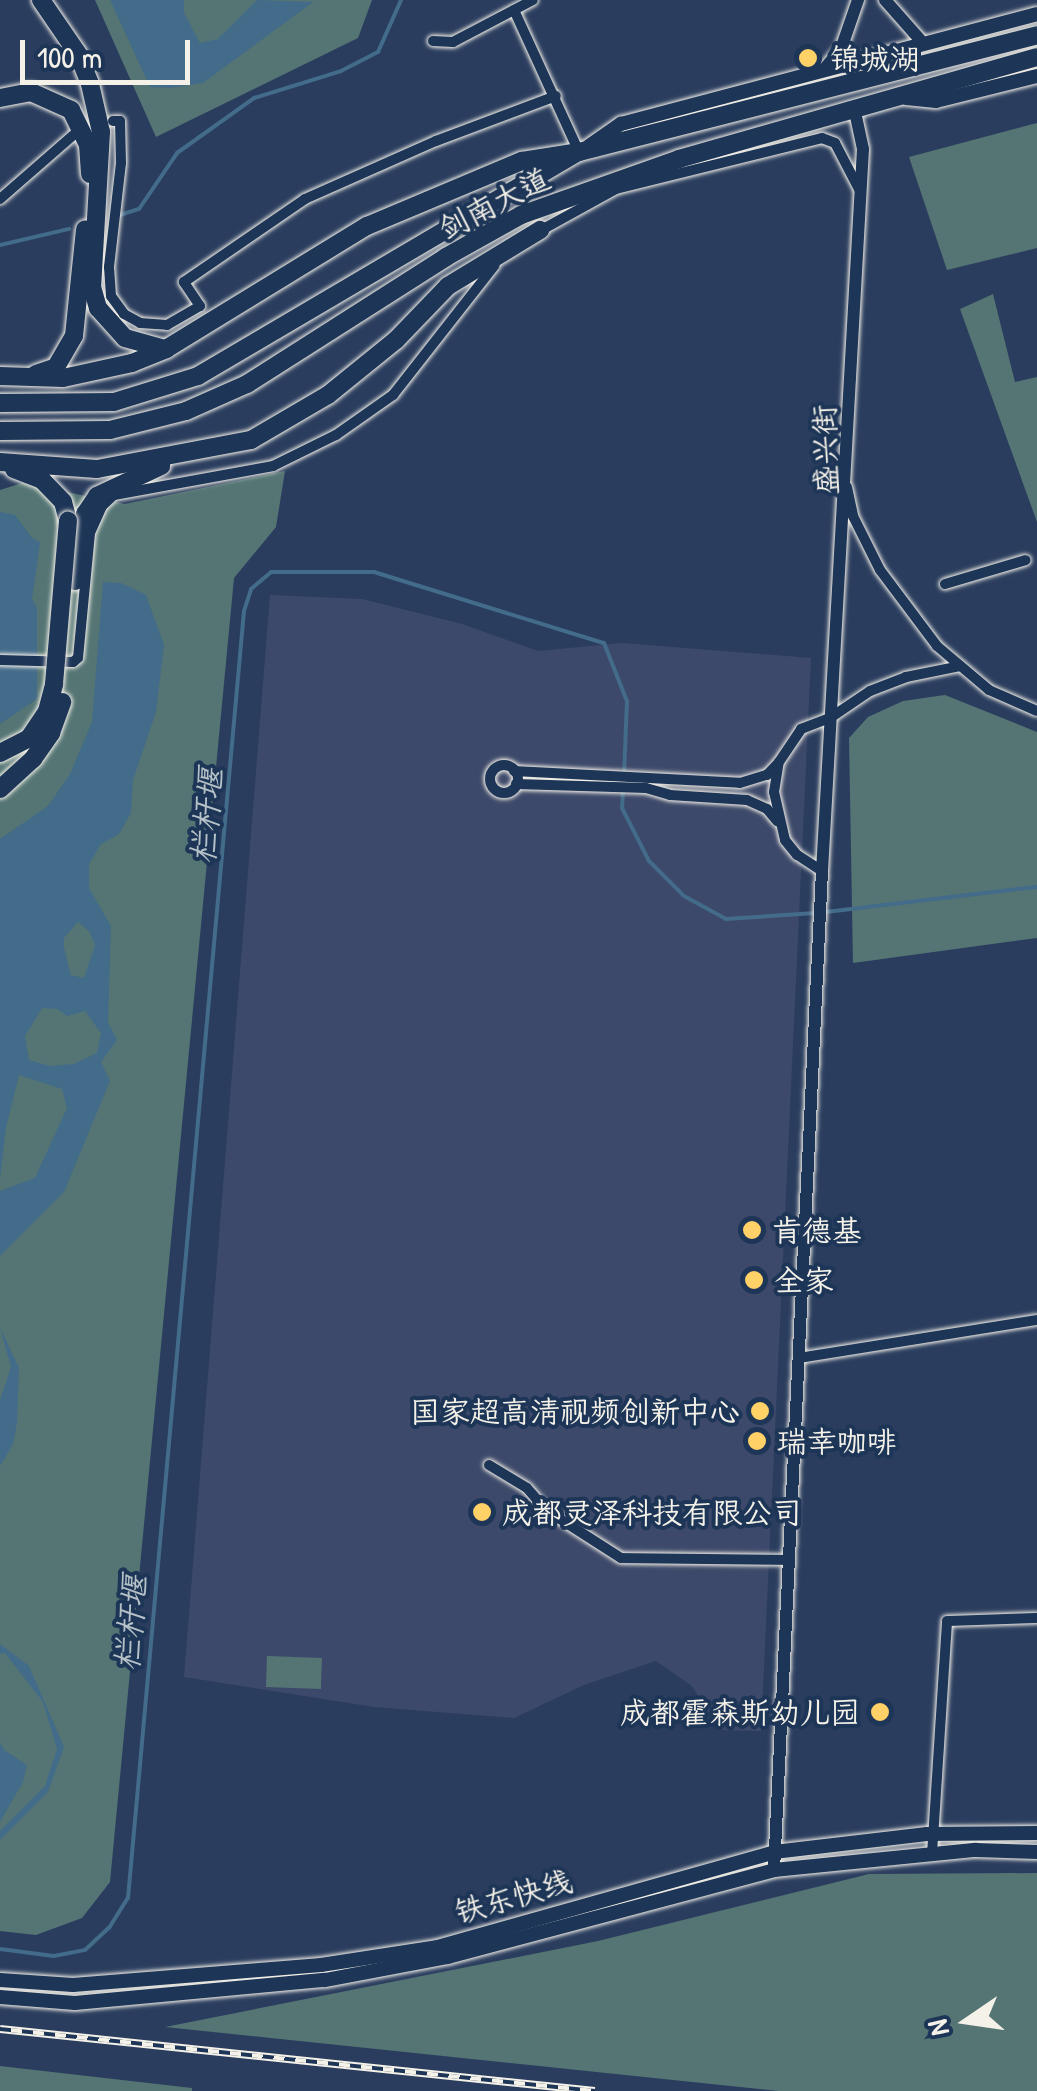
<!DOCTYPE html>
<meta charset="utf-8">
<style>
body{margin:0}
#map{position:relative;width:1037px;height:2091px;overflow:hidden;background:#2a3d5e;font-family:"Patrick Hand","LXGW WenKai TC",sans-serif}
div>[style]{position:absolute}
.built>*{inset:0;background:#3d496a}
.green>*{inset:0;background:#547574;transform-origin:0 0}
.water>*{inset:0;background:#436b8a}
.stream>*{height:4px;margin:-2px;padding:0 2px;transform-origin:2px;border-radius:2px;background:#436b8a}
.roads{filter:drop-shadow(0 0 2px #f4f1e8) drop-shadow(0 0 2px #f4f1e8)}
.minor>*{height:10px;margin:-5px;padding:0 5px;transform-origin:5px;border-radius:5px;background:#1d3557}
.minor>.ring{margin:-5px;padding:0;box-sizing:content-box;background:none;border:10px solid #1d3557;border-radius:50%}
.tertiary>*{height:12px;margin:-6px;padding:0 6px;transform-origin:6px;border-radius:6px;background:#1d3557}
.secondary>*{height:14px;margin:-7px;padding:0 7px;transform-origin:7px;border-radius:7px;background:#1d3557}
.trunk>*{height:18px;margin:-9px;padding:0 9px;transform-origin:9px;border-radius:9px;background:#1d3557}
.motorway>*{height:18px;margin:-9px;padding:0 9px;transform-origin:9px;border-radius:9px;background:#1d3557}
.rail>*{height:8px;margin-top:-4px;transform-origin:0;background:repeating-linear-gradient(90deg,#1d3557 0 11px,#f4f1e8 0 22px);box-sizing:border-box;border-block:2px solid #f4f1e8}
.bridges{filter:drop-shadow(0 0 2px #f4f1e8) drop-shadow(0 0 2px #f4f1e8)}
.motorway-bridge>*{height:18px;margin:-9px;padding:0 9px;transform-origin:9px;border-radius:9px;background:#1d3557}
.dots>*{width:28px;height:28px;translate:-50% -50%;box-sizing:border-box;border:5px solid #1d3557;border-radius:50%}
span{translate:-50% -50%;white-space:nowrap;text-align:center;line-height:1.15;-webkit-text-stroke:8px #1d3557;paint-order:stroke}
.poi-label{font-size:30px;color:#f4f1e8}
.left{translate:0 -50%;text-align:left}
.right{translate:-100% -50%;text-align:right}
.street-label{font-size:30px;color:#f4f1e8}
.water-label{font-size:32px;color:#b6c2c7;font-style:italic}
.north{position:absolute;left:917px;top:1971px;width:100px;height:100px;-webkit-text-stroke:8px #1d3557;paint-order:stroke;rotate:257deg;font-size:28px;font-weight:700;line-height:40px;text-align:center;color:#f4f1e8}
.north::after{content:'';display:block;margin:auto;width:35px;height:45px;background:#f4f1e8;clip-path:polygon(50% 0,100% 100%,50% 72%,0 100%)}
.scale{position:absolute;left:20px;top:40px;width:170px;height:45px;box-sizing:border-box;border:5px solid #f4f1e8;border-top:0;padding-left:12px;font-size:30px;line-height:35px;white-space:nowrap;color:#f4f1e8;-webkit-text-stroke:8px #1d3557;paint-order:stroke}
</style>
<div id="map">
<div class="built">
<div style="clip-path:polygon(270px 595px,362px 599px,462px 624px,538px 651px,622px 643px,811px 658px,761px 1731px,718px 1730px,692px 1686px,656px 1661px,584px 1685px,514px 1718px,374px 1707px,184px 1677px)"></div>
</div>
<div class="green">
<div style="clip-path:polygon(95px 0,372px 0,358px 38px,156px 137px)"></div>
<div style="clip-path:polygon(1037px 123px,1037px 248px,947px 270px,909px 157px)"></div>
<div style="clip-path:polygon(993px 294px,1015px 382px,1037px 377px,1037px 522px,960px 309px)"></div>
<div style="clip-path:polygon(285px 471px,276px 527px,234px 578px,110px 1882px,82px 1918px,36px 1935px,0 1931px,0 490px,22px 483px,125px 504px)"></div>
<div style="clip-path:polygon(945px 695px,1037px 732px,1037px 938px,853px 963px,849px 738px,868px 717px,903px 701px)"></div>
<div style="left:267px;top:1656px;width:55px;height:31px;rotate:2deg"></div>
<div style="clip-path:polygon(1037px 1873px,1037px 2091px,779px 2091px,165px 2027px,598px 1941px,869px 1874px)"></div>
<div style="clip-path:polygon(0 2066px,192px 2088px,192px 2091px,0 2091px)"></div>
</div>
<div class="water">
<div style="clip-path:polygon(110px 0,184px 0,184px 13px,200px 43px,218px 39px,257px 0,313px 2px,203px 83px,170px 88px,150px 87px)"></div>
<div style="clip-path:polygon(0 512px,15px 515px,32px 538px,40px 542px,32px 599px,37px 608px,37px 699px,0 724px)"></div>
<div style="clip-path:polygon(evenodd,103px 582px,121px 583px,146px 595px,164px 645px,156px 712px,133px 780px,131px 813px,119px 834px,101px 844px,89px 864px,89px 888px,111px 926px,108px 1022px,117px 1040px,101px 1062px,110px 1081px,64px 1192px,0 1256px,0 1191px,35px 1178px,67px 1108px,62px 1089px,19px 1075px,6px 1128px,0 1179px,0 839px,48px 806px,70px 774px,92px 722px,103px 582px,78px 922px,89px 931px,95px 945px,84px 978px,71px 975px,64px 948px,64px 938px,78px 922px,103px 582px,42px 1008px,57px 1009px,67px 1016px,85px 1011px,101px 1033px,97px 1053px,74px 1064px,50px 1066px,29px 1060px,25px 1036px,42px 1008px)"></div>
<div style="clip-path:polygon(0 1328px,19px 1368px,17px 1423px,13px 1444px,0 1466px,0 1400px,11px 1367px)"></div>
<div style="clip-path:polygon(0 1644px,29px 1666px,64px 1747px,48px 1792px,0 1840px,0 1831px,45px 1786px,57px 1749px,43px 1702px,5px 1653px,0 1654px)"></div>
<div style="clip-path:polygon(0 1742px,4px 1750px,27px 1765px,23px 1782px,0 1822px)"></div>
</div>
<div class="stream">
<div style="left:120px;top:215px;width:20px;rotate:-18deg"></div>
<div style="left:139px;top:209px;width:68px;rotate:-55.8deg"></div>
<div style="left:177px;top:153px;width:95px;rotate:-35.5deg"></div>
<div style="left:254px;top:98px;width:91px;rotate:-17.2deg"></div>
<div style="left:341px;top:71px;width:42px;rotate:-27.2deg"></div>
<div style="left:378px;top:52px;width:57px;rotate:-66.1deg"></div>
<div style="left:0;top:245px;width:71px;rotate:-13.1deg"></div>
<div style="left:623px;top:790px;width:18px;rotate:93deg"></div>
<div style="left:622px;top:808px;width:59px;rotate:63deg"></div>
<div style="left:649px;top:861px;width:49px;rotate:45deg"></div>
<div style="left:684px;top:896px;width:48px;rotate:28.7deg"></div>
<div style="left:726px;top:919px;width:90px;rotate:-3.8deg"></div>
<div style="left:826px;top:912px;width:212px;rotate:-6.8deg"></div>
<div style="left:0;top:1949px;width:54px;rotate:7.4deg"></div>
<div style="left:54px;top:1956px;width:32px;rotate:-11deg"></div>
<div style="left:85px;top:1950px;width:33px;rotate:-43deg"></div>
<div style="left:109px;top:1928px;width:36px;rotate:-58deg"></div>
<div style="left:128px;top:1898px;width:1292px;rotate:-84.85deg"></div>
<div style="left:244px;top:611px;width:23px;rotate:-72deg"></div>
<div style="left:251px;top:589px;width:26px;rotate:-40deg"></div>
<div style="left:271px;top:572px;width:103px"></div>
<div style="left:374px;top:572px;width:241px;rotate:17.2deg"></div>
<div style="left:604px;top:643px;width:62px;rotate:68.4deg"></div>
<div style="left:627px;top:701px;width:74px;rotate:92.3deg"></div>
</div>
<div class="roads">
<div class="minor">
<div style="left:514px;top:10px;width:156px;rotate:65.4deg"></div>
<div style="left:433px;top:41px;width:20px;rotate:3deg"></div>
<div style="left:453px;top:42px;width:90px;rotate:-27.7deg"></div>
<div style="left:113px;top:121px;width:7px"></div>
<div style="left:120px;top:121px;width:42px;rotate:88.6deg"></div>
<div style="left:121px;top:163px;width:105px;rotate:96.6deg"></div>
<div style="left:109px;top:267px;width:29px;rotate:86deg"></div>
<div style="left:111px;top:296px;width:22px;rotate:54deg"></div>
<div style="left:124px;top:314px;width:18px;rotate:29deg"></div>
<div style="left:140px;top:323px;width:27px;rotate:4deg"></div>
<div style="left:167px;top:325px;width:38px;rotate:-30deg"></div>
<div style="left:200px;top:306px;width:29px;rotate:-124deg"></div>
<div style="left:184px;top:282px;width:147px;rotate:-34.4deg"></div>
<div style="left:305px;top:199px;width:143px;rotate:-23.9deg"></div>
<div style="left:436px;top:141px;width:128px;rotate:-20.6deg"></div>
<div style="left:0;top:199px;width:105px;rotate:-41.1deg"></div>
<div style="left:536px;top:233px;width:91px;rotate:-28.8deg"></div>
<div style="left:616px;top:189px;width:212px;rotate:-13.9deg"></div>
<div style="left:822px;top:138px;width:14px;rotate:21deg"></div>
<div style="left:835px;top:143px;width:54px;rotate:62.5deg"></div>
<div style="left:847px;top:487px;width:30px;rotate:78deg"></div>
<div style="left:853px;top:516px;width:60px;rotate:63.4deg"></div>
<div style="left:880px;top:570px;width:95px;rotate:53.1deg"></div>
<div style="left:937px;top:646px;width:68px;rotate:40.2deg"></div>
<div style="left:989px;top:690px;width:52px;rotate:23.6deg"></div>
<div style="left:945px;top:584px;width:84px;rotate:-16.5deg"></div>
<div style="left:0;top:660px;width:73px;rotate:1.6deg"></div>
<div style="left:73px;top:662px;width:6px;rotate:-39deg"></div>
<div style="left:78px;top:658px;width:126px;rotate:-84.5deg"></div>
<div style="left:90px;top:533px;width:30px;rotate:-66deg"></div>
<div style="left:102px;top:506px;width:16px;rotate:-43deg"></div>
<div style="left:114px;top:495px;width:162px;rotate:-10.3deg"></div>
<div style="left:273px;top:466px;width:70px;rotate:-26.2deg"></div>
<div style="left:336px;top:435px;width:70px;rotate:-35.1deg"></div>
<div style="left:393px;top:395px;width:165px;rotate:-51.9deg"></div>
<div class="ring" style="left:490px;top:765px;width:18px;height:18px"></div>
<div style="left:514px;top:771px;width:226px;rotate:3deg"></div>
<div style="left:740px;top:783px;width:28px;rotate:-17deg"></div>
<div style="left:767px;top:775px;width:16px;rotate:-47deg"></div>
<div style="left:516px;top:784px;width:130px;rotate:1.8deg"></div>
<div style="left:646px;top:788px;width:25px;rotate:16deg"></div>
<div style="left:670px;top:795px;width:77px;rotate:3.7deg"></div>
<div style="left:747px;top:800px;width:22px;rotate:24deg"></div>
<div style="left:767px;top:809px;width:16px;rotate:50deg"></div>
<div style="left:822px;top:871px;width:30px;rotate:-147deg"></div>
<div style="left:797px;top:855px;width:19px;rotate:-129deg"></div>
<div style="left:785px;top:840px;width:49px;rotate:-102.9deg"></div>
<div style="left:774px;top:792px;width:30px;rotate:-81deg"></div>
<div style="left:779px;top:762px;width:40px;rotate:-56deg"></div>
<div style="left:801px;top:729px;width:31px;rotate:-21deg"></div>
<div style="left:830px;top:718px;width:48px;rotate:-34deg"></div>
<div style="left:870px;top:691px;width:39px;rotate:-21deg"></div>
<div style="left:906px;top:677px;width:55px;rotate:-11.5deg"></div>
<div style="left:799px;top:1358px;width:241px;rotate:-9.1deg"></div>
<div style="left:489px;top:1465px;width:44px;rotate:31.2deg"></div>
<div style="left:527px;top:1488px;width:29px;rotate:49deg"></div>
<div style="left:546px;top:1510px;width:89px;rotate:32.6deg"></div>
<div style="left:621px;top:1558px;width:168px;rotate:0.7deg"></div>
<div style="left:932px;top:1854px;width:233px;rotate:-86.3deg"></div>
<div style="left:947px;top:1621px;width:90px;rotate:-1.9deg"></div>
</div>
<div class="tertiary">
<div style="left:885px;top:0;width:57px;rotate:48.5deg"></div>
<div style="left:825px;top:68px;width:25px;rotate:-50deg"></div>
<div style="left:841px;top:49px;width:52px;rotate:-70.9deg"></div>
<div style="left:774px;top:1870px;width:1000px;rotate:-87.25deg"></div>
<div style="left:822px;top:871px;width:723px;rotate:-86.75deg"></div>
<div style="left:863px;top:149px;width:43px;rotate:-102.1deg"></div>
</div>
<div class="secondary">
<div style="left:906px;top:98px;width:30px;rotate:6deg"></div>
<div style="left:936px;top:101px;width:104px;rotate:-13.9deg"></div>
<div style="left:589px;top:146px;width:39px;rotate:-35deg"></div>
<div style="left:621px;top:124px;width:430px;rotate:-14.8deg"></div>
<div style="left:0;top:1980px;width:73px;rotate:3.9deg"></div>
<div style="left:73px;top:1985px;width:249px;rotate:-4.6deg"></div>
<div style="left:321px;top:1965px;width:117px;rotate:-8.8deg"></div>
<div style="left:437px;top:1947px;width:350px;rotate:-15.7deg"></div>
<div style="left:774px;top:1852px;width:154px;rotate:-6.7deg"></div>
<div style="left:927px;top:1834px;width:110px;rotate:-0.5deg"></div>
<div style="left:0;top:1997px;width:75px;rotate:4.6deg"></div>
<div style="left:75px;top:2003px;width:251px;rotate:-5.3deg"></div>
<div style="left:325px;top:1980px;width:125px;rotate:-10.6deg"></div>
<div style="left:448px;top:1957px;width:337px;rotate:-14.9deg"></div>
<div style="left:774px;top:1870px;width:203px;rotate:-5.7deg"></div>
<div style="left:976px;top:1850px;width:61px;rotate:1.9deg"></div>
</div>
<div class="trunk">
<div style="left:0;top:403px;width:114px;rotate:-0.5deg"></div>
<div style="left:114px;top:402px;width:88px;rotate:-17.2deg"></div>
<div style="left:198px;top:376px;width:442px;rotate:-30.5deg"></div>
<div style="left:579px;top:152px;width:473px;rotate:-14.3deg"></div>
<div style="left:0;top:431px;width:110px;rotate:-0.5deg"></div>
<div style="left:110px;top:430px;width:78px;rotate:-14deg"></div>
<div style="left:186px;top:411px;width:67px;rotate:-23.9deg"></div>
<div style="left:247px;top:384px;width:236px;rotate:-32.5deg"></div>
<div style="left:446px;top:257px;width:86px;rotate:-29.2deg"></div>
<div style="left:521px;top:215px;width:168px;rotate:-19.5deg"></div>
<div style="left:679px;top:159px;width:372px;rotate:-15.9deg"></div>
</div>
<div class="motorway">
<div style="left:41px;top:0;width:65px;rotate:55.6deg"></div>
<div style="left:78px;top:54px;width:32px;rotate:68deg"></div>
<div style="left:90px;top:84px;width:49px;rotate:77.1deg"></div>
<div style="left:101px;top:132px;width:155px;rotate:93.3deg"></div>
<div style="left:92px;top:287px;width:22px;rotate:74deg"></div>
<div style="left:98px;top:308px;width:40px;rotate:48deg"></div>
<div style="left:125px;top:338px;width:41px;rotate:15.4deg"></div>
<div style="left:0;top:98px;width:32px;rotate:-11deg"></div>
<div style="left:31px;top:92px;width:44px;rotate:24.2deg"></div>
<div style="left:71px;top:110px;width:39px;rotate:64deg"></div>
<div style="left:88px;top:145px;width:29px;rotate:86deg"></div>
<div style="left:36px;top:374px;width:21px;rotate:-19deg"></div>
<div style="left:56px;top:367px;width:36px;rotate:-60deg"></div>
<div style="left:74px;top:336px;width:107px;rotate:-84.1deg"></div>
<div style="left:0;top:376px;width:63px;rotate:1.8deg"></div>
<div style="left:63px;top:378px;width:71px;rotate:-12.3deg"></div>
<div style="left:132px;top:363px;width:37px;rotate:-22deg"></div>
<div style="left:166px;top:349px;width:236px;rotate:-31.5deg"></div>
<div style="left:367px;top:226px;width:168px;rotate:-22.8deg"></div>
<div style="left:522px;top:161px;width:58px;rotate:-9deg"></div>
<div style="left:0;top:462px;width:97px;rotate:4.1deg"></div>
<div style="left:97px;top:469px;width:157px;rotate:-10.7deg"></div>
<div style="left:251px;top:440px;width:89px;rotate:-30.3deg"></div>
<div style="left:328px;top:395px;width:87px;rotate:-39deg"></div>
<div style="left:396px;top:340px;width:75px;rotate:-46.1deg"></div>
<div style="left:448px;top:286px;width:108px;rotate:-31.3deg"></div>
<div style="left:14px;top:469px;width:30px;rotate:21deg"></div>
<div style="left:42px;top:480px;width:30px;rotate:46deg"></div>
<div style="left:63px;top:502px;width:20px;rotate:75deg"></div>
<div style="left:75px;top:581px;width:68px;rotate:-81.5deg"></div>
<div style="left:85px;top:514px;width:22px;rotate:-56deg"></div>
<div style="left:97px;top:496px;width:71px;rotate:-25.1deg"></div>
</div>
</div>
<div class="rail">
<div style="left:0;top:2029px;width:598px;rotate:5.95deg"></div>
</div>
<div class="bridges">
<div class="motorway-bridge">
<div style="left:0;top:753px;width:33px;rotate:-27deg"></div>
<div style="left:29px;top:738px;width:32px;rotate:-56deg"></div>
<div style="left:47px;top:711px;width:28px;rotate:-75deg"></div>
<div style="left:54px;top:684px;width:164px;rotate:-85.1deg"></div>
<div style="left:0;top:789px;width:45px;rotate:-42.3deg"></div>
<div style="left:33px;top:759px;width:32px;rotate:-55deg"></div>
<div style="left:51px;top:733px;width:33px;rotate:-70deg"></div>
</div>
</div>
<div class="dots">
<div style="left:808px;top:58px;background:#ffd166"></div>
<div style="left:752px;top:1230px;background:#ffd166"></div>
<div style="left:754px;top:1280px;background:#ffd166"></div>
<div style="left:760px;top:1411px;background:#ffd166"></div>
<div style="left:757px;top:1441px;background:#ffd166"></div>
<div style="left:482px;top:1512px;background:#ffd166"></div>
<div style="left:880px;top:1712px;background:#ffd166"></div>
</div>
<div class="poi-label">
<span class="left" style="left:830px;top:58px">锦城湖</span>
<span class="left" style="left:772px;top:1230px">肯德基</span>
<span class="left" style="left:774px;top:1280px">全家</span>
<span class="right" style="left:740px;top:1411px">国家超高清视频创新中心</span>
<span class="left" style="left:777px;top:1441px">瑞幸咖啡</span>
<span class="left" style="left:502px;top:1512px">成都灵泽科技有限公司</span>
<span class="right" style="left:860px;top:1712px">成都霍森斯幼儿园</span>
</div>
<div class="street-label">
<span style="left:494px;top:203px;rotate:-27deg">剑南大道</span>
<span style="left:825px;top:450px;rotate:-92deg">盛兴街</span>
<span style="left:513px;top:1896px;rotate:-16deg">铁东快线</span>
</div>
<div class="water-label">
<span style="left:207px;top:816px;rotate:-85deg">栏杆堰</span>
<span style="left:131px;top:1623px;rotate:-85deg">栏杆堰</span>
</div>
<div class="north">N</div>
<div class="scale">100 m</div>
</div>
